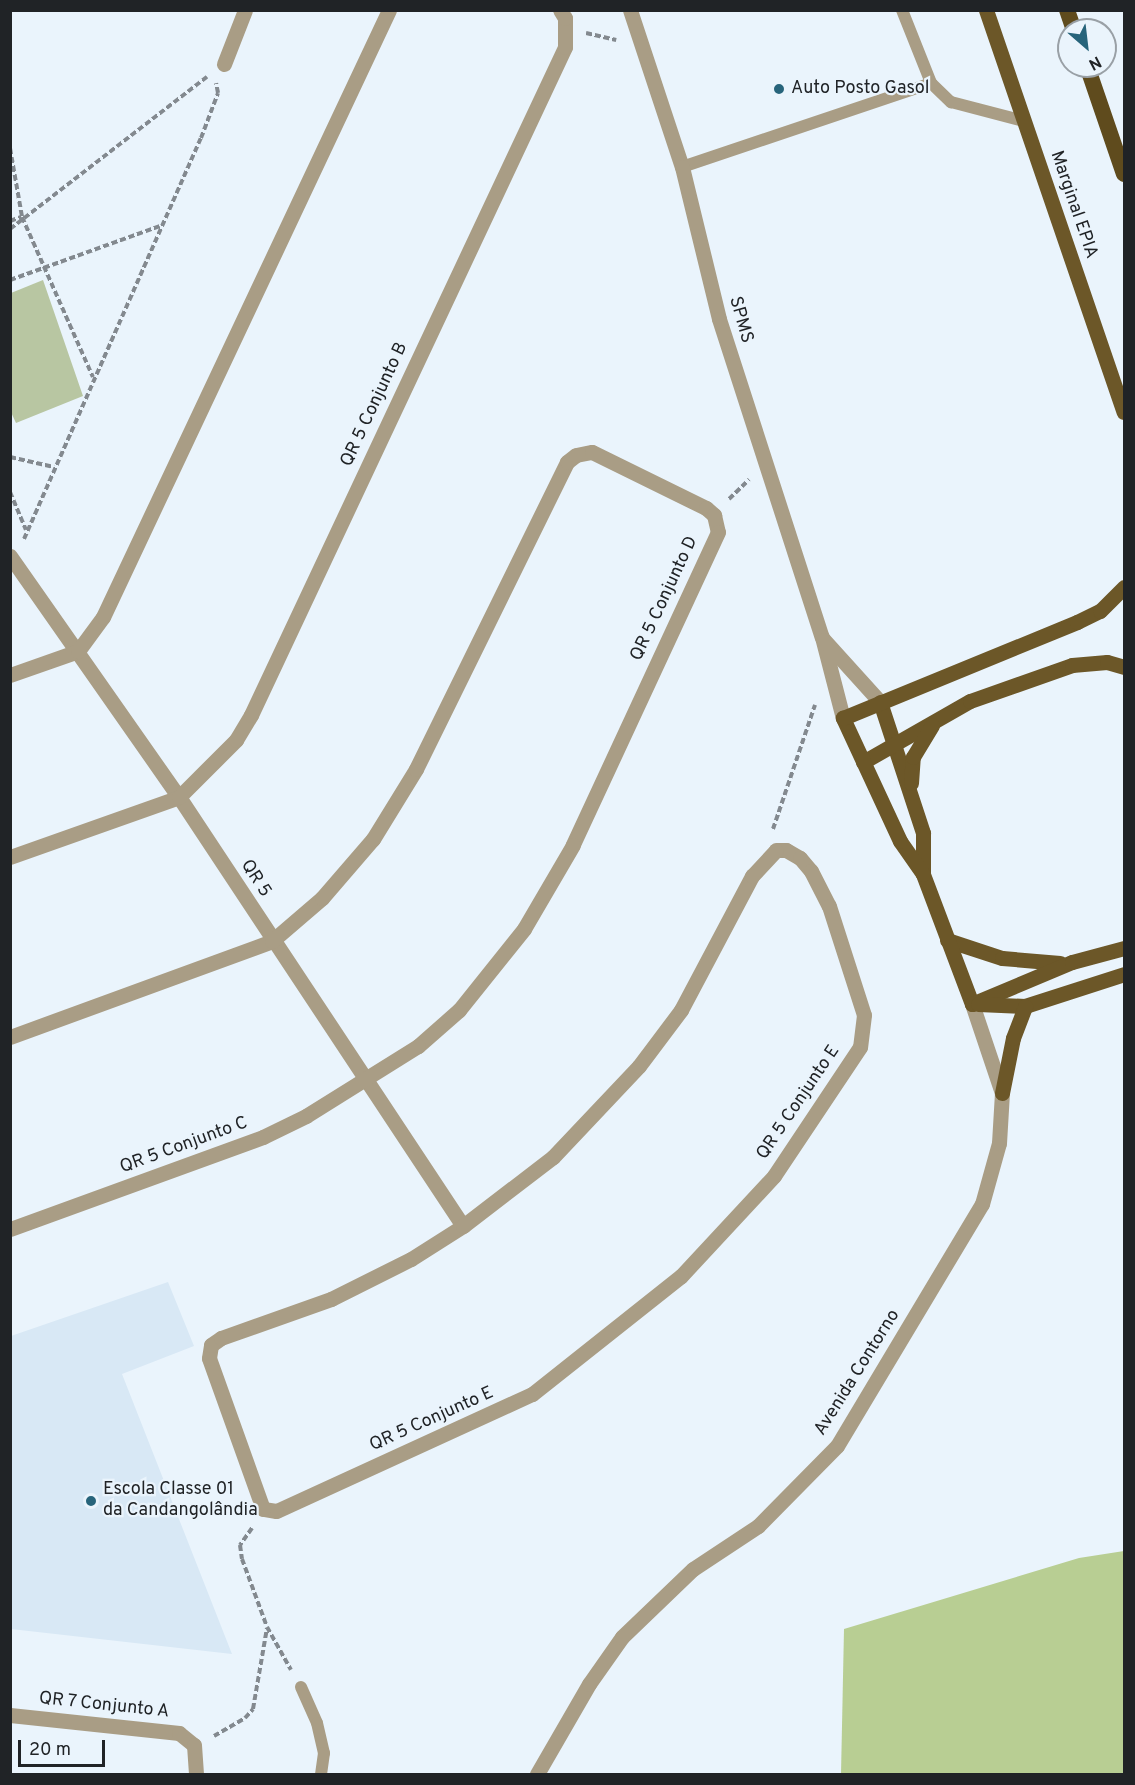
<!DOCTYPE html>
<meta charset="utf-8">
<style>
body{margin:0}
#map{position:relative;width:1135px;height:1785px;overflow:hidden;background:#eaf4fc;font-family:Overpass,sans-serif}
div>[style]{position:absolute}
.built>*{inset:0;background:#d8e8f5}
.green>*{inset:0;background:#b8c6a2}
.forest>*{inset:0;background:#b8ce93}
.path>*{height:4px;margin-top:-2px;transform-origin:0;background:repeating-linear-gradient(90deg,#83898f 0 6px,transparent 0 9px)}
.service>*{height:12px;margin:-6px;padding:0 6px;transform-origin:6px;border-radius:6px;background:#a99d85}
.minor>*{height:15px;margin:-7.5px;padding:0 7.5px;transform-origin:7.5px;border-radius:7.5px;background:#a99d85}
.tertiary>*{height:15px;margin:-7.5px;padding:0 7.5px;transform-origin:7.5px;border-radius:7.5px;background:#a99d85}
.primary>*{height:15px;margin:-7.5px;padding:0 7.5px;transform-origin:7.5px;border-radius:7.5px;background:#6c5728}
.trunk>*{height:16px;margin:-8px;padding:0 8px;transform-origin:8px;border-radius:8px;background:#5f4b1d}
.dots>*{width:16px;height:16px;translate:-50% -50%;box-sizing:border-box;border:3px solid #eaf4fc;border-radius:50%}
span{translate:-50% -50%;white-space:nowrap;text-align:center;line-height:1.15;-webkit-text-stroke:4.5px #eaf4fc;paint-order:stroke}
.poi-label{font-size:18px;color:#202326}
.left{translate:0 -50%;text-align:left}
.street-label{font-size:18px;color:#202326}
.frame{position:absolute;inset:0;border:12px solid #202326;pointer-events:none}
.north{position:absolute;left:1057px;top:18px;width:60px;height:60px;box-sizing:border-box;background:#eaf4fc;border:2px solid #99a0a6;border-radius:50%;rotate:152deg;font-size:16px;font-weight:700;line-height:24px;text-align:center;color:#202326}
.north::after{content:'';display:block;margin:auto;width:21px;height:27px;background:#27647b;clip-path:polygon(50% 0,100% 100%,50% 72%,0 100%)}
.scale{position:absolute;left:18px;top:1740px;width:87px;height:27px;box-sizing:border-box;border:3px solid #202326;border-top:0;padding-left:8px;font-size:18px;line-height:21px;white-space:nowrap;color:#202326;-webkit-text-stroke:4px #eaf4fc;paint-order:stroke}
</style>
<div id="map">
<div class="built">
<div style="clip-path:polygon(168px 1282px,194px 1346px,122px 1374px,232px 1654px,11px 1629px,11px 1336px)"></div>
</div>
<div class="green">
<div style="clip-path:polygon(43px 280px,83px 396px,16px 423px,10px 410px,11px 293px)"></div>
</div>
<div class="forest">
<div style="clip-path:polygon(1124px 1551px,1124px 1774px,841px 1774px,844px 1629px,1079px 1558px)"></div>
</div>
<div class="path">
<div style="left:586px;top:33px;width:31px;rotate:13deg"></div>
<div style="left:10px;top:148px;width:70px;rotate:80.1deg"></div>
<div style="left:22px;top:217px;width:175px;rotate:66.1deg"></div>
<div style="left:10px;top:221px;width:12px;rotate:-20deg"></div>
<div style="left:10px;top:229px;width:249px;rotate:-37.7deg"></div>
<div style="left:10px;top:280px;width:159px;rotate:-19.8deg"></div>
<div style="left:10px;top:457px;width:45px;rotate:12.8deg"></div>
<div style="left:10px;top:492px;width:41px;rotate:67.2deg"></div>
<div style="left:729px;top:499px;width:28px;rotate:-44deg"></div>
<div style="left:24px;top:539px;width:438px;rotate:-66.2deg"></div>
<div style="left:201px;top:138px;width:48px;rotate:-69.3deg"></div>
<div style="left:218px;top:93px;width:10px;rotate:-101deg"></div>
<div style="left:773px;top:829px;width:131px;rotate:-71.3deg"></div>
<div style="left:252px;top:1528px;width:21px;rotate:125deg"></div>
<div style="left:240px;top:1545px;width:14px;rotate:82deg"></div>
<div style="left:242px;top:1559px;width:72px;rotate:69.8deg"></div>
<div style="left:267px;top:1627px;width:49px;rotate:60.8deg"></div>
<div style="left:214px;top:1736px;width:36px;rotate:-30deg"></div>
<div style="left:245px;top:1718px;width:12px;rotate:-48deg"></div>
<div style="left:253px;top:1709px;width:82px;rotate:-80.2deg"></div>
</div>
<div class="service">
<div style="left:902px;top:10px;width:79px;rotate:68.3deg"></div>
<div style="left:931px;top:83px;width:28px;rotate:44deg"></div>
<div style="left:951px;top:102px;width:75px;rotate:14.6deg"></div>
<div style="left:682px;top:167px;width:263px;rotate:-18.6deg"></div>
<div style="left:301px;top:1687px;width:39px;rotate:66deg"></div>
<div style="left:317px;top:1723px;width:31px;rotate:77deg"></div>
<div style="left:324px;top:1753px;width:21px;rotate:98deg"></div>
</div>
<div class="minor">
<div style="left:224px;top:64px;width:58px;rotate:-68.7deg"></div>
<div style="left:10px;top:556px;width:294px;rotate:55deg"></div>
<div style="left:179px;top:797px;width:514px;rotate:56.5deg"></div>
<div style="left:10px;top:675px;width:72px;rotate:-19.4deg"></div>
<div style="left:78px;top:651px;width:42px;rotate:-53.7deg"></div>
<div style="left:103px;top:617px;width:671px;rotate:-64.77deg"></div>
<div style="left:776px;top:850px;width:10px"></div>
<div style="left:786px;top:850px;width:16px;rotate:30deg"></div>
<div style="left:800px;top:858px;width:17px;rotate:50deg"></div>
<div style="left:811px;top:871px;width:39px;rotate:63deg"></div>
<div style="left:829px;top:906px;width:114px;rotate:72.2deg"></div>
<div style="left:864px;top:1015px;width:32px;rotate:97deg"></div>
<div style="left:860px;top:1047px;width:155px;rotate:123.7deg"></div>
<div style="left:774px;top:1176px;width:137px;rotate:132.9deg"></div>
<div style="left:681px;top:1276px;width:190px;rotate:141.6deg"></div>
<div style="left:532px;top:1394px;width:281px;rotate:155.4deg"></div>
<div style="left:276px;top:1511px;width:13px;rotate:-171deg"></div>
<div style="left:263px;top:1509px;width:160px;rotate:-109.7deg"></div>
<div style="left:209px;top:1358px;width:13px;rotate:-81deg"></div>
<div style="left:211px;top:1345px;width:12px;rotate:-35deg"></div>
<div style="left:221px;top:1338px;width:117px;rotate:-19.5deg"></div>
<div style="left:331px;top:1299px;width:89px;rotate:-26.6deg"></div>
<div style="left:411px;top:1259px;width:62px;rotate:-32.4deg"></div>
<div style="left:463px;top:1226px;width:113px;rotate:-37.5deg"></div>
<div style="left:553px;top:1157px;width:125px;rotate:-46.6deg"></div>
<div style="left:639px;top:1066px;width:70px;rotate:-53.1deg"></div>
<div style="left:681px;top:1010px;width:152px;rotate:-62.1deg"></div>
<div style="left:752px;top:876px;width:35px;rotate:-47deg"></div>
<div style="left:10px;top:857px;width:179px;rotate:-19.5deg"></div>
<div style="left:179px;top:797px;width:81px;rotate:-45deg"></div>
<div style="left:236px;top:740px;width:29px;rotate:-59deg"></div>
<div style="left:251px;top:715px;width:738px;rotate:-64.82deg"></div>
<div style="left:565px;top:47px;width:29px;rotate:-90deg"></div>
<div style="left:565px;top:18px;width:9px;rotate:-122deg"></div>
<div style="left:10px;top:1037px;width:279px;rotate:-20.1deg"></div>
<div style="left:272px;top:941px;width:66px;rotate:-40.7deg"></div>
<div style="left:322px;top:898px;width:78px;rotate:-49.2deg"></div>
<div style="left:373px;top:839px;width:82px;rotate:-58.4deg"></div>
<div style="left:416px;top:769px;width:342px;rotate:-63.8deg"></div>
<div style="left:567px;top:462px;width:11px;rotate:-38deg"></div>
<div style="left:576px;top:455px;width:16px;rotate:-11deg"></div>
<div style="left:592px;top:452px;width:127px;rotate:26.2deg"></div>
<div style="left:706px;top:508px;width:11px;rotate:41deg"></div>
<div style="left:714px;top:515px;width:17px;rotate:77deg"></div>
<div style="left:718px;top:532px;width:345px;rotate:114.9deg"></div>
<div style="left:573px;top:845px;width:97px;rotate:120.3deg"></div>
<div style="left:524px;top:929px;width:104px;rotate:128.7deg"></div>
<div style="left:459px;top:1010px;width:55px;rotate:138.7deg"></div>
<div style="left:418px;top:1046px;width:132px;rotate:148deg"></div>
<div style="left:306px;top:1116px;width:48px;rotate:154deg"></div>
<div style="left:263px;top:1137px;width:269px;rotate:160deg"></div>
<div style="left:10px;top:1715px;width:170px;rotate:6.1deg"></div>
<div style="left:179px;top:1733px;width:19px;rotate:39deg"></div>
<div style="left:194px;top:1745px;width:29px;rotate:86deg"></div>
</div>
<div class="tertiary">
<div style="left:630px;top:10px;width:165px;rotate:71.7deg"></div>
<div style="left:682px;top:167px;width:156px;rotate:76.3deg"></div>
<div style="left:719px;top:319px;width:334px;rotate:72.1deg"></div>
<div style="left:822px;top:637px;width:84px;rotate:75.5deg"></div>
<div style="left:824px;top:640px;width:84px;rotate:47.9deg"></div>
<div style="left:537px;top:1774px;width:104px;rotate:-60deg"></div>
<div style="left:589px;top:1684px;width:57px;rotate:-54.9deg"></div>
<div style="left:622px;top:1637px;width:98px;rotate:-43.8deg"></div>
<div style="left:693px;top:1569px;width:78px;rotate:-33.5deg"></div>
<div style="left:758px;top:1526px;width:112px;rotate:-45.4deg"></div>
<div style="left:837px;top:1446px;width:282px;rotate:-59.1deg"></div>
<div style="left:982px;top:1204px;width:63px;rotate:-74.4deg"></div>
<div style="left:999px;top:1143px;width:50px;rotate:-86.6deg"></div>
<div style="left:1002px;top:1093px;width:94px;rotate:-108.6deg"></div>
</div>
<div class="primary">
<div style="left:986px;top:10px;width:425px;rotate:71.1deg"></div>
<div style="left:880px;top:702px;width:138px;rotate:71.8deg"></div>
<div style="left:923px;top:833px;width:41px;rotate:90deg"></div>
<div style="left:863px;top:762px;width:123px;rotate:-29.7deg"></div>
<div style="left:970px;top:701px;width:108px;rotate:-19.4deg"></div>
<div style="left:1072px;top:665px;width:35px;rotate:-5deg"></div>
<div style="left:1107px;top:662px;width:18px;rotate:16deg"></div>
<div style="left:911px;top:783px;width:26px;rotate:-86deg"></div>
<div style="left:913px;top:757px;width:37px;rotate:-59deg"></div>
<div style="left:947px;top:940px;width:58px;rotate:18.1deg"></div>
<div style="left:1002px;top:958px;width:58px;rotate:4.9deg"></div>
<div style="left:972px;top:1004px;width:139px;rotate:-110.7deg"></div>
<div style="left:923px;top:874px;width:40px;rotate:-124.9deg"></div>
<div style="left:900px;top:841px;width:136px;rotate:-114.9deg"></div>
<div style="left:843px;top:718px;width:253px;rotate:-22.3deg"></div>
<div style="left:1077px;top:622px;width:25px;rotate:-26deg"></div>
<div style="left:1100px;top:611px;width:34px;rotate:-45deg"></div>
<div style="left:972px;top:1004px;width:108px;rotate:-22.8deg"></div>
<div style="left:1072px;top:962px;width:54px;rotate:-15.1deg"></div>
<div style="left:978px;top:1004px;width:47px;rotate:2.4deg"></div>
<div style="left:1025px;top:1006px;width:104px;rotate:-17.9deg"></div>
<div style="left:1002px;top:1093px;width:56px;rotate:-78.7deg"></div>
<div style="left:1013px;top:1038px;width:34px;rotate:-69deg"></div>
</div>
<div class="trunk">
<div style="left:1067px;top:10px;width:21px;rotate:71deg"></div>
<div style="left:1087px;top:66px;width:114px;rotate:71.1deg"></div>
</div>
<div class="dots">
<div style="left:779px;top:89px;background:#27647b"></div>
<div style="left:91px;top:1501px;background:#27647b"></div>
</div>
<div class="poi-label">
<span class="left" style="left:791px;top:89px">Auto Posto Gasol</span>
<span class="left" style="left:103px;top:1501px">Escola Classe 01<br>da Candangolândia</span>
</div>
<div class="street-label">
<span style="left:1073px;top:205px;rotate:71deg">Marginal EPIA</span>
<span style="left:740px;top:320px;rotate:74deg">SPMS</span>
<span style="left:375px;top:405px;rotate:-65deg">QR 5 Conjunto B</span>
<span style="left:665px;top:599px;rotate:-65deg">QR 5 Conjunto D</span>
<span style="left:255px;top:879px;rotate:57deg">QR 5</span>
<span style="left:799px;top:1103px;rotate:-56deg">QR 5 Conjunto E</span>
<span style="left:184px;top:1146px;rotate:-20deg">QR 5 Conjunto C</span>
<span style="left:858px;top:1373px;rotate:-58deg">Avenida Contorno</span>
<span style="left:432px;top:1420px;rotate:-24deg">QR 5 Conjunto E</span>
<span style="left:104px;top:1706px;rotate:6deg">QR 7 Conjunto A</span>
</div>
<div class="frame"></div>
<div class="north">N</div>
<div class="scale">20 m</div>
</div>
